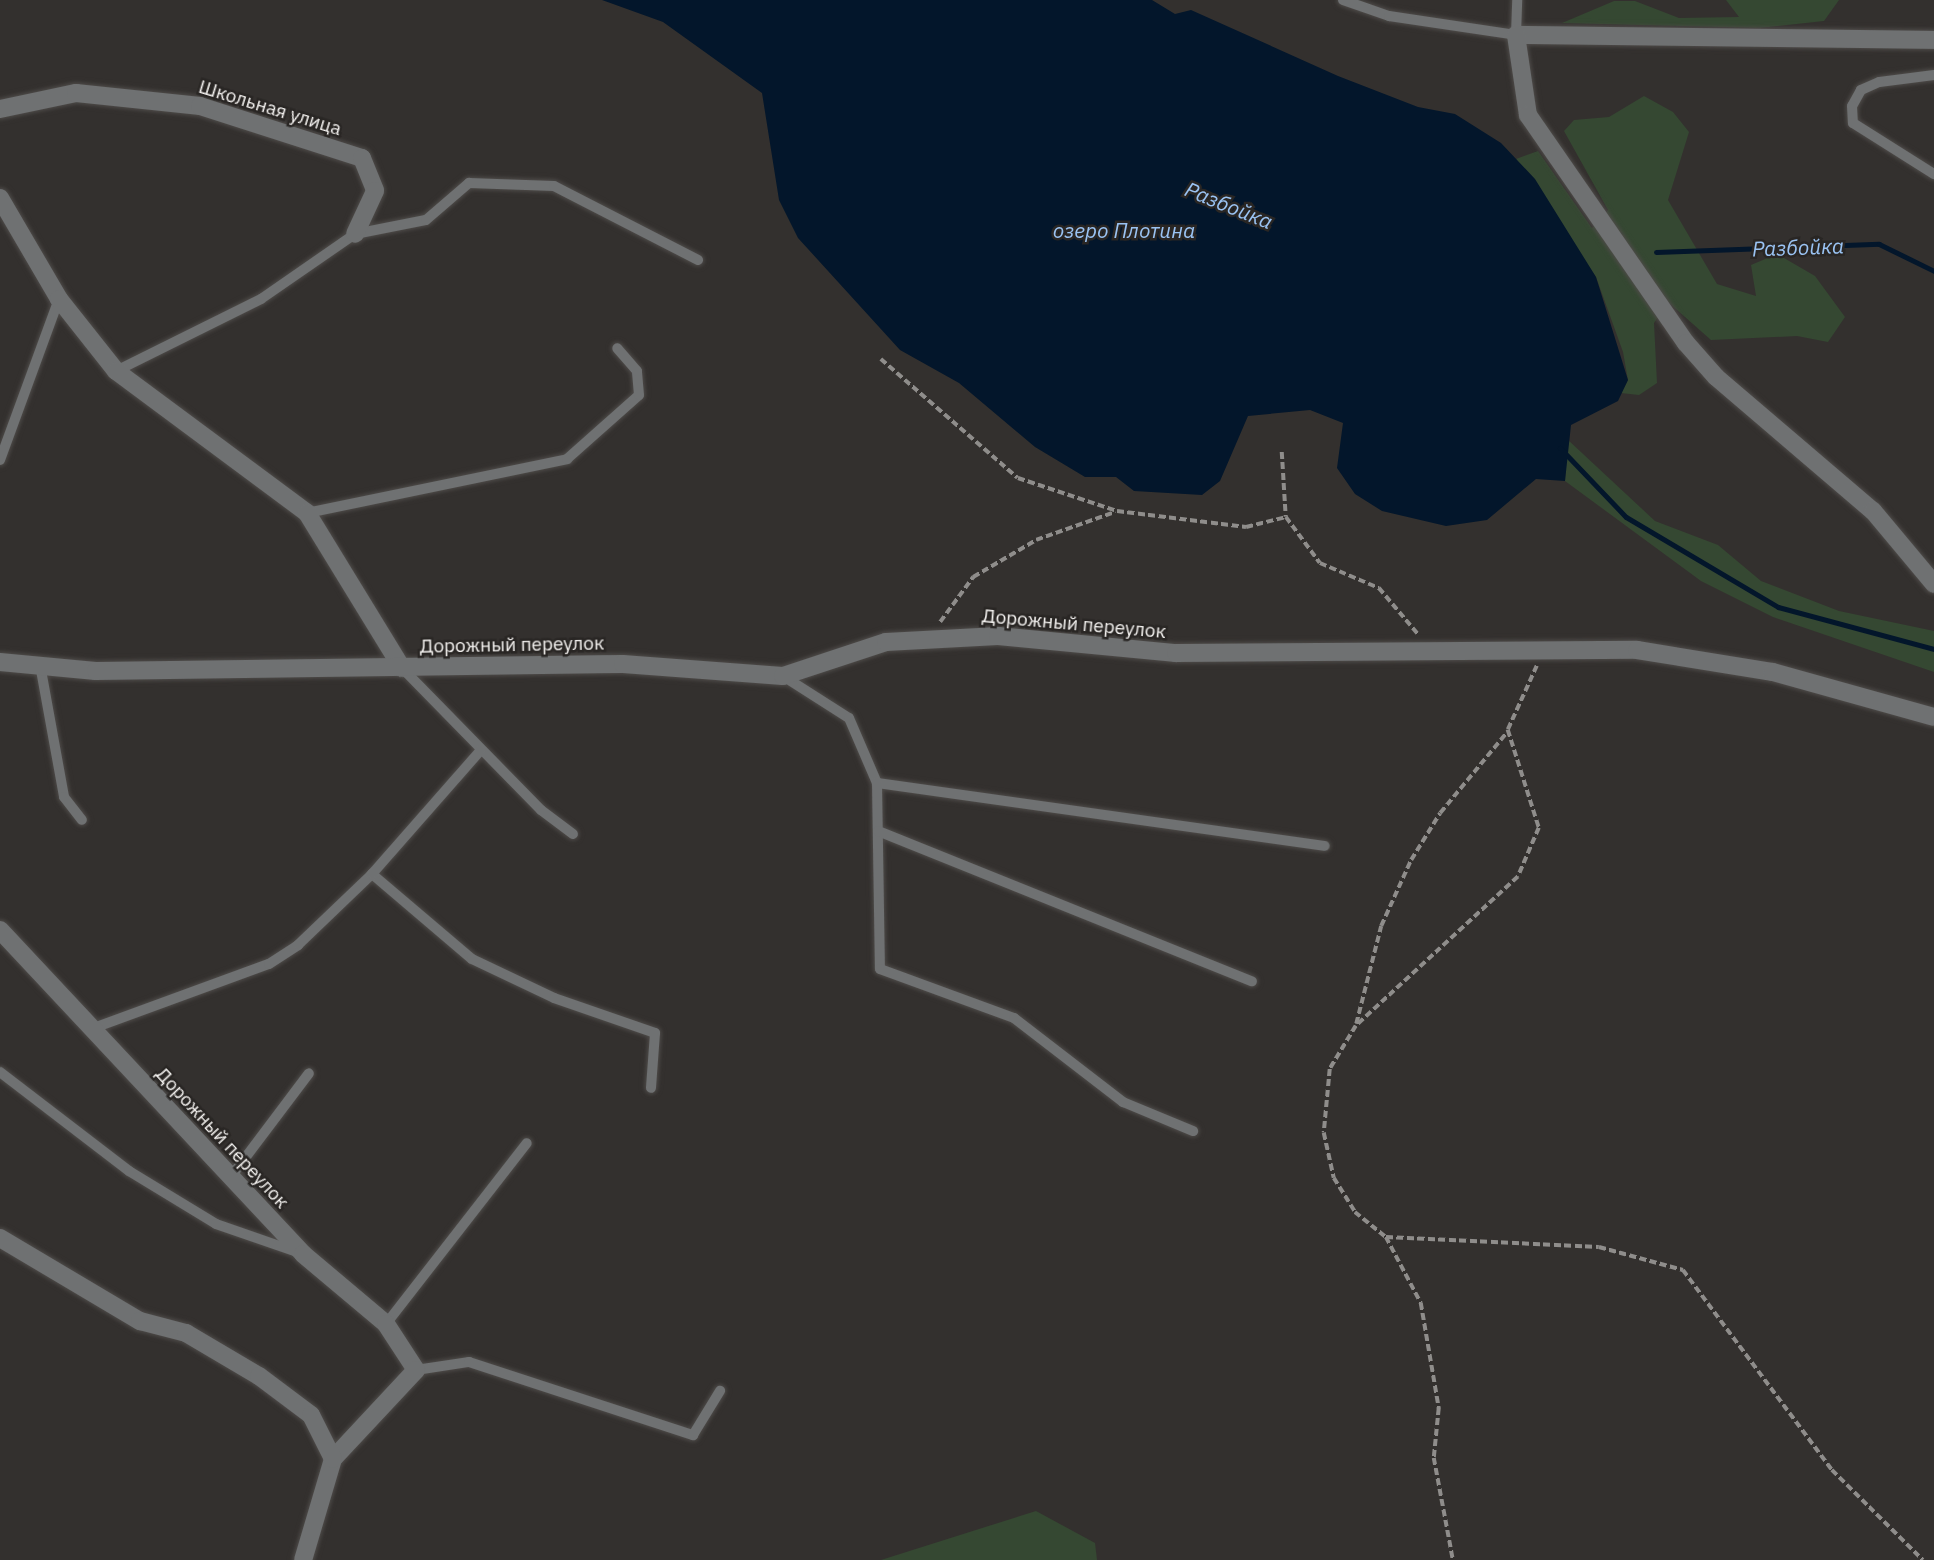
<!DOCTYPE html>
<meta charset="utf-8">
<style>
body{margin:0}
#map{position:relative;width:1934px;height:1560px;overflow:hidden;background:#33302e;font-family:"IBM Plex Sans",sans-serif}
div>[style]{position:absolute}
.green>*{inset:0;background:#354832}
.water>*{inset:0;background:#03162b}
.stream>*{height:5px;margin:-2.5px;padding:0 2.5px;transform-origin:2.5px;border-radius:2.5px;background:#03162b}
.path>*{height:3.5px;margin-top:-1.75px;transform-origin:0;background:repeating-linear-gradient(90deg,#8f8d8b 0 7px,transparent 0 10.5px)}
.roads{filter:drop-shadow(0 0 2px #4e4b49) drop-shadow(0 0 2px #4e4b49)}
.service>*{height:10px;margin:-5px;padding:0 5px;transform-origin:5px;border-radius:5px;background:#6f7172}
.minor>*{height:18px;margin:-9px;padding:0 9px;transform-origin:9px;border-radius:9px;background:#6f7172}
span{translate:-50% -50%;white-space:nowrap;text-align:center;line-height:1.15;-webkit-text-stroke:5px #292624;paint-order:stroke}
.street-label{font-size:19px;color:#f4f2f0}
.water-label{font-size:21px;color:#9ac3f3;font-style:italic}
</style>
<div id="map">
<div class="green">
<div style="clip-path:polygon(1726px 0,1839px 0,1824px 21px,1759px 28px,1562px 23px,1614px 1px,1635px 1px,1679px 18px,1739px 17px)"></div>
<div style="clip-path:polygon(1644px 96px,1673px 112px,1689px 132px,1668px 200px,1717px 284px,1756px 296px,1751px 265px,1777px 254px,1815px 276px,1845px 317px,1828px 342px,1797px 336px,1711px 340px,1668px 302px,1654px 323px,1657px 383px,1639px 395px,1621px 393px,1628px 380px,1623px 352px,1596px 277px,1516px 159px,1538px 151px,1592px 228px,1608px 210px,1564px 131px,1574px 120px,1609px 117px)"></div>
<div style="clip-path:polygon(1567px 439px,1655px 521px,1718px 545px,1761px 581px,1839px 611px,1934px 631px,1934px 672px,1773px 617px,1701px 581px,1565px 481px)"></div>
<div style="clip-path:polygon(1036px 1511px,1095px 1543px,1097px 1560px,881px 1560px)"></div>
</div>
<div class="water">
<div style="clip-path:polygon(602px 0,1152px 0,1175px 14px,1191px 10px,1338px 76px,1418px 107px,1455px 114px,1501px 143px,1535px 179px,1596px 277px,1628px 380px,1618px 401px,1571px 425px,1565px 481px,1536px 479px,1487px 520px,1446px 526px,1382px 511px,1355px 494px,1337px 468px,1343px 423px,1310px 410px,1248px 416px,1220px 481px,1202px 495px,1134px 491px,1116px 477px,1085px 477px,1035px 447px,959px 383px,900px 350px,798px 238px,779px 200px,762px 93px,663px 22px)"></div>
</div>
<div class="stream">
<div style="left:1656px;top:252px;width:223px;rotate:-2.1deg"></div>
<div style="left:1879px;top:244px;width:61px;rotate:26.1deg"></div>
<div style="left:1560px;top:448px;width:95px;rotate:46.3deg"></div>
<div style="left:1626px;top:517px;width:177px;rotate:30.6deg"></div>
<div style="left:1778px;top:607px;width:162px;rotate:15.1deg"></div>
</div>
<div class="path">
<div style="left:881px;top:359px;width:181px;rotate:41deg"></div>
<div style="left:1018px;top:478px;width:104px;rotate:18.4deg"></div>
<div style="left:1117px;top:511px;width:130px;rotate:7.1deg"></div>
<div style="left:1246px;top:527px;width:41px;rotate:-14deg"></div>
<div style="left:1282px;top:452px;width:65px;rotate:86.5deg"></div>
<div style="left:1286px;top:517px;width:57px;rotate:53.5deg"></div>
<div style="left:1320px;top:563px;width:64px;rotate:23deg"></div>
<div style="left:1379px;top:588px;width:60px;rotate:49.7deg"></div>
<div style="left:940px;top:622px;width:56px;rotate:-53.7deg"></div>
<div style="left:973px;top:577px;width:73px;rotate:-30.4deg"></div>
<div style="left:1036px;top:540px;width:84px;rotate:-19.5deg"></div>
<div style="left:1537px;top:666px;width:70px;rotate:114.4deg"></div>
<div style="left:1508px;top:730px;width:103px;rotate:72.4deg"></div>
<div style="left:1539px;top:828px;width:53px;rotate:113.2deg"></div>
<div style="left:1518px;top:877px;width:220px;rotate:137.4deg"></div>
<div style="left:1356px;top:1026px;width:50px;rotate:121.2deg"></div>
<div style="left:1330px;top:1069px;width:64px;rotate:95.4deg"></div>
<div style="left:1324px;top:1133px;width:46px;rotate:77.5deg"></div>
<div style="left:1334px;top:1178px;width:40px;rotate:58deg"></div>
<div style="left:1355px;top:1212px;width:40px;rotate:39deg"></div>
<div style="left:1386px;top:1237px;width:213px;rotate:2.7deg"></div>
<div style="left:1599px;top:1247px;width:87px;rotate:15.3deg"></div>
<div style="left:1683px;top:1270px;width:249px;rotate:53.3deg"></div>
<div style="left:1832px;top:1470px;width:128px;rotate:44.7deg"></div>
<div style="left:1356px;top:1024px;width:101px;rotate:-75.7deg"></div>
<div style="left:1381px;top:926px;width:72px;rotate:-65.6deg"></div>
<div style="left:1411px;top:860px;width:55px;rotate:-58.3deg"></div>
<div style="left:1440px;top:813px;width:107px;rotate:-50.3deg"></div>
<div style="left:1386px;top:1237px;width:75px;rotate:62.1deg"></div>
<div style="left:1421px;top:1303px;width:107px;rotate:80.3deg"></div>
<div style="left:1439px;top:1408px;width:50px;rotate:95.7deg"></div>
<div style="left:1434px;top:1458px;width:104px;rotate:79.4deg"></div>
</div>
<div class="roads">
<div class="service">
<div style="left:1343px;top:0;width:49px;rotate:19.2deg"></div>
<div style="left:1389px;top:16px;width:128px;rotate:8.5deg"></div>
<div style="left:1516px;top:35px;width:35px;rotate:-88deg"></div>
<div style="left:1934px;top:75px;width:55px;rotate:172.7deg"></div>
<div style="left:1879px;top:82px;width:20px;rotate:156deg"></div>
<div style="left:1861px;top:90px;width:18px;rotate:119deg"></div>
<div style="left:1852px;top:106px;width:17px;rotate:87deg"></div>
<div style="left:1853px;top:123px;width:96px;rotate:32.2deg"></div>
<div style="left:116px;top:371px;width:162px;rotate:-26.4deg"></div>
<div style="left:261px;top:299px;width:114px;rotate:-34.7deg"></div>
<div style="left:355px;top:234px;width:72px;rotate:-11.2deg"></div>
<div style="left:426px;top:220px;width:57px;rotate:-40.7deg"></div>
<div style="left:469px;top:183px;width:85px;rotate:2deg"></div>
<div style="left:554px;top:186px;width:162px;rotate:27.2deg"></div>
<div style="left:0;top:460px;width:171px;rotate:-69.9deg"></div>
<div style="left:307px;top:513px;width:266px;rotate:-11.7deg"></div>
<div style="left:567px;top:459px;width:96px;rotate:-41.6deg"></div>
<div style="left:639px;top:395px;width:24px;rotate:-95deg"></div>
<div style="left:637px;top:371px;width:30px;rotate:-131deg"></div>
<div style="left:402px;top:668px;width:199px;rotate:45.6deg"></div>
<div style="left:541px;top:810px;width:40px;rotate:37deg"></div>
<div style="left:41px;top:670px;width:129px;rotate:79.7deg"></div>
<div style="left:64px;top:797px;width:29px;rotate:52deg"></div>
<div style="left:783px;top:676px;width:78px;rotate:32.5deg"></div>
<div style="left:849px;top:718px;width:71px;rotate:66.7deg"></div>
<div style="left:877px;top:783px;width:452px;rotate:8deg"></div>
<div style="left:877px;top:783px;width:186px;rotate:89.1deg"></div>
<div style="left:880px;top:969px;width:143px;rotate:20.1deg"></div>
<div style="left:1014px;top:1018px;width:138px;rotate:37.6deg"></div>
<div style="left:1123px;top:1102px;width:76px;rotate:22.5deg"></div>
<div style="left:878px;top:831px;width:403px;rotate:21.9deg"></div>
<div style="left:372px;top:874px;width:131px;rotate:40.4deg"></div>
<div style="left:472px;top:959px;width:91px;rotate:25.4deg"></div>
<div style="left:554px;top:998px;width:107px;rotate:19.1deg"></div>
<div style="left:655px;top:1033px;width:55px;rotate:94.2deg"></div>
<div style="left:91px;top:1029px;width:189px;rotate:-20.1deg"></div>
<div style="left:269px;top:964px;width:35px;rotate:-33deg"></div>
<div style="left:298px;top:945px;width:103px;rotate:-43.8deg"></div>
<div style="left:372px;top:874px;width:165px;rotate:-48.7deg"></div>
<div style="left:0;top:1072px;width:163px;rotate:37.5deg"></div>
<div style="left:129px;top:1171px;width:102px;rotate:31.3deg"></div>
<div style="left:216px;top:1224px;width:86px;rotate:19.1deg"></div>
<div style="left:230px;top:1178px;width:131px;rotate:-53deg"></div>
<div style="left:386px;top:1324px;width:229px;rotate:-52.1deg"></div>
<div style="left:416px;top:1370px;width:54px;rotate:-8.6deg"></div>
<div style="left:469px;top:1362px;width:236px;rotate:18.1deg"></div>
<div style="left:693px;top:1435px;width:52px;rotate:-58.5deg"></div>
</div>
<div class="minor">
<div style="left:1934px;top:40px;width:418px;rotate:-179.3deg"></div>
<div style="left:1516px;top:35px;width:81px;rotate:81.5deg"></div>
<div style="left:1528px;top:115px;width:277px;rotate:55.3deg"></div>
<div style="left:1686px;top:343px;width:45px;rotate:48.6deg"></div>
<div style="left:1716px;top:377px;width:206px;rotate:40.5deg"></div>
<div style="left:1873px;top:511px;width:95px;rotate:50.1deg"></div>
<div style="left:0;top:109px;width:78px;rotate:-11.9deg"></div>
<div style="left:76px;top:93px;width:125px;rotate:6deg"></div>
<div style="left:200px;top:106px;width:170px;rotate:17.8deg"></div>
<div style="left:362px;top:158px;width:35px;rotate:68deg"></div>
<div style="left:375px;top:191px;width:47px;rotate:114.9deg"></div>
<div style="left:0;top:198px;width:117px;rotate:59.7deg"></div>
<div style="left:59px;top:299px;width:92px;rotate:51.6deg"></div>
<div style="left:116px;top:371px;width:238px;rotate:36.6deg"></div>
<div style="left:307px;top:513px;width:182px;rotate:58.5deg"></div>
<div style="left:0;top:662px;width:96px;rotate:5.4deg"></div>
<div style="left:96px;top:671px;width:527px;rotate:-0.76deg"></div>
<div style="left:623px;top:664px;width:160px;rotate:4.3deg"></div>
<div style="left:783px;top:676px;width:108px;rotate:-18.3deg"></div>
<div style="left:886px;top:642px;width:112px;rotate:-3.1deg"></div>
<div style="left:998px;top:636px;width:179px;rotate:5.5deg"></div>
<div style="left:1176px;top:653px;width:461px;rotate:-0.4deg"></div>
<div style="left:1637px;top:650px;width:138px;rotate:9.2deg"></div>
<div style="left:1773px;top:672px;width:167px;rotate:15.6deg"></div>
<div style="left:0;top:930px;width:444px;rotate:46.9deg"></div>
<div style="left:303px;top:1254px;width:109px;rotate:40.1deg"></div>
<div style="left:386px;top:1324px;width:55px;rotate:56.9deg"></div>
<div style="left:416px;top:1370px;width:122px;rotate:133deg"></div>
<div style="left:333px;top:1459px;width:105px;rotate:106.5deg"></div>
<div style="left:0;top:1238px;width:163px;rotate:30.7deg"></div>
<div style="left:140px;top:1321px;width:48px;rotate:14.6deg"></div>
<div style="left:186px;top:1333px;width:85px;rotate:30.5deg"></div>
<div style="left:259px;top:1376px;width:65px;rotate:36.9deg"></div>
<div style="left:311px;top:1415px;width:49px;rotate:63.4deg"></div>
</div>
</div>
<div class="street-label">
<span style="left:270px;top:108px;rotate:17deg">Школьная улица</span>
<span style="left:1074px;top:624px;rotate:5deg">Дорожный переулок</span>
<span style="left:512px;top:645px;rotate:-1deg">Дорожный переулок</span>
<span style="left:222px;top:1138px;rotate:47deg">Дорожный переулок</span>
</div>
<div class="water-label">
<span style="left:1229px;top:205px;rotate:22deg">Разбойка</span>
<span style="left:1124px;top:230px">озеро Плотина</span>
<span style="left:1798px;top:247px;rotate:-2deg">Разбойка</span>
</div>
</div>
